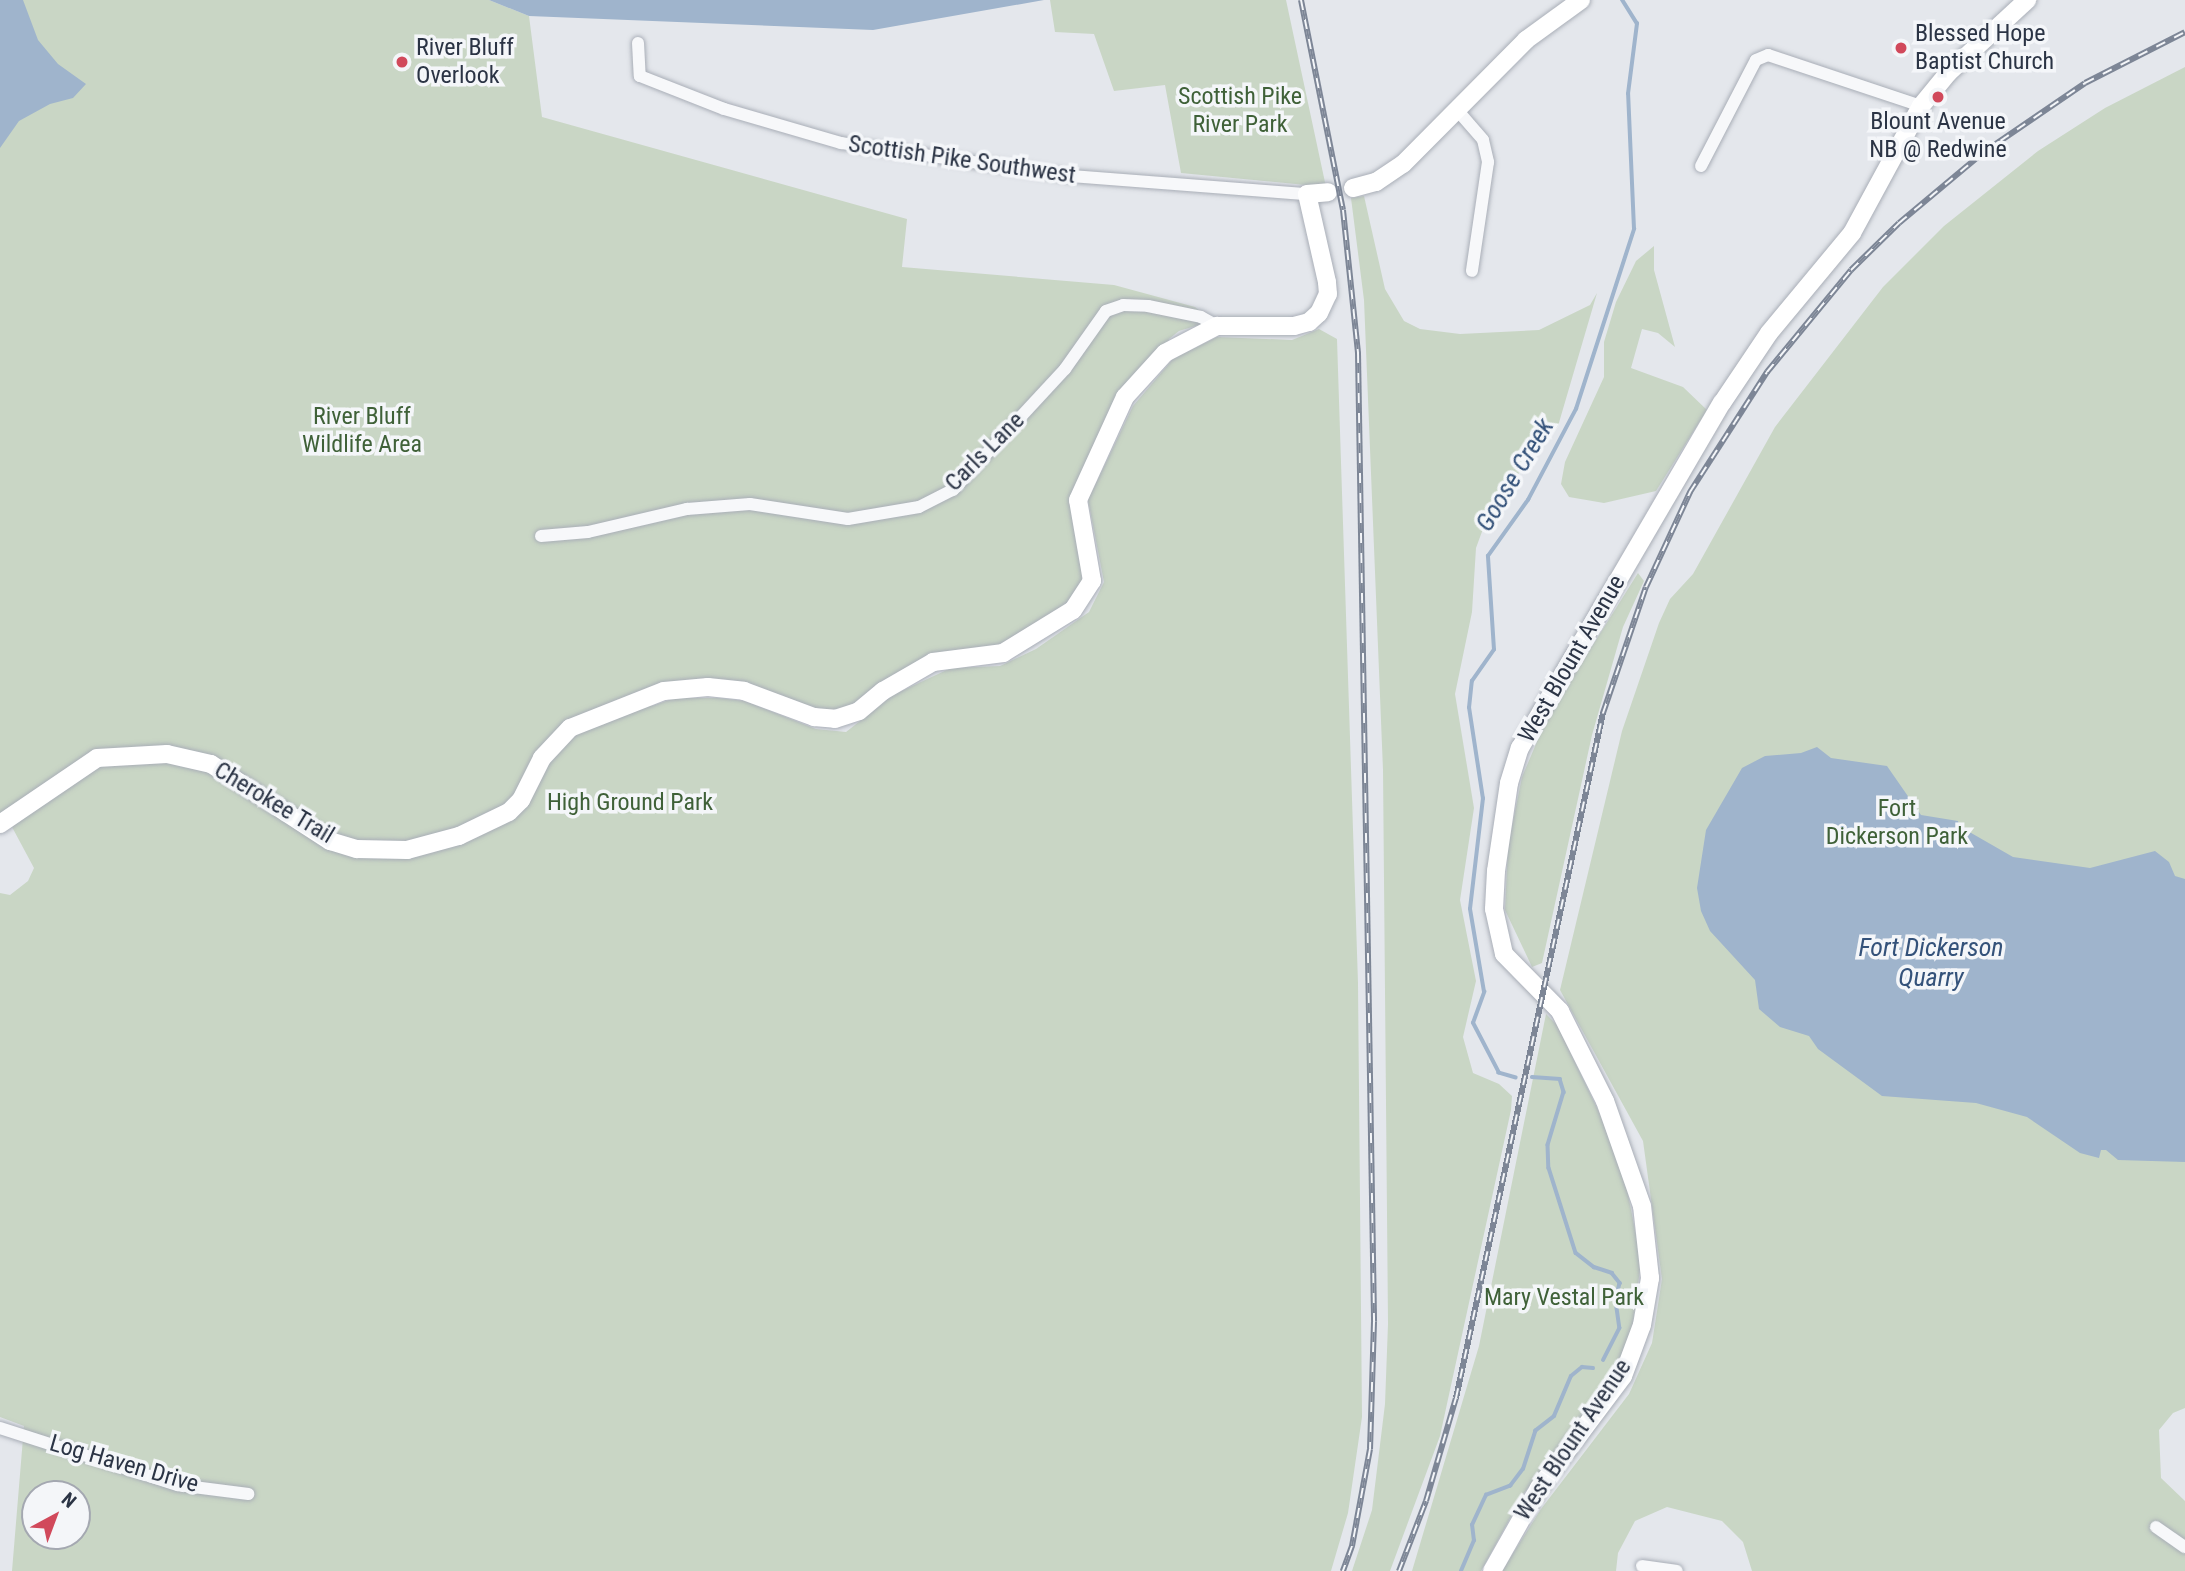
<!DOCTYPE html>
<style>
body{margin:0}
#map{position:relative;width:2185px;height:1571px;overflow:hidden;background:#e4e7ec;font-family:"Roboto Condensed",sans-serif}
div>[style]{position:absolute}
.green>*{inset:0;background:#c9d6c5}
.water>*{inset:0;background:#9fb4cc}
.stream>*{height:3.5px;margin:-1.75px;padding:0 1.75px;transform-origin:1.75px;border-radius:1.75px;background:#9fb4cc}
.roads{filter:drop-shadow(0 0 2px #a9aeb7) drop-shadow(0 0 2px #a9aeb7)}
.street>*{height:12px;margin:-6px;padding:0 6px;transform-origin:6px;border-radius:6px;background:#f7f8fa}
.secondary>*{height:18px;margin:-9px;padding:0 9px;transform-origin:9px;border-radius:9px;background:#fff}
.rail>*{height:6px;margin-top:-3px;transform-origin:0;background:repeating-linear-gradient(90deg,#f4f6f9 0 10px,#7d8696 0 20px);box-sizing:border-box;border-block:2px solid #7d8696}
.dots>*{width:19px;height:19px;translate:-50% -50%;box-sizing:border-box;border:4px solid #f4f6f9;border-radius:50%}
span{translate:-50% -50%;white-space:nowrap;text-align:center;line-height:1.15;-webkit-text-stroke:7px #f4f6f9;paint-order:stroke}
.poi-label{font-size:24px;color:#2b3445}
.left{translate:0 -50%;text-align:left}
.park-label{font-size:24px;color:#3f6138}
.street-label{font-size:24px;color:#2b3445}
.water-label{font-size:26px;color:#34527a;font-style:italic}
.north{position:absolute;left:21px;top:1480px;width:70px;height:70px;box-sizing:border-box;background:#f4f6f9;border:2px solid #a4a8b1;border-radius:50%;rotate:41deg;font-size:19px;font-weight:700;line-height:28px;text-align:center;color:#2b3445}
.north::after{content:'';display:block;margin:auto;width:24px;height:32px;background:#d1495b;clip-path:polygon(50% 0,100% 100%,50% 72%,0 100%)}
</style>
<div id="map">
<div class="green">
<div style="clip-path:polygon(evenodd,0 0,489px 0,529px 16px,542px 117px,907px 219px,902px 267px,1114px 285px,1195px 307px,1207px 317px,1205px 323px,1179px 331px,1169px 339px,1165px 353px,1125px 397px,1078px 500px,1092px 581px,1073px 610px,1003px 653px,933px 662px,883px 691px,859px 711px,835px 719px,814px 717px,744px 691px,708px 687px,664px 691px,644px 700px,652px 706px,675px 698px,718px 698px,745px 701px,816px 729px,846px 732px,893px 695px,951px 668px,1000px 666px,1036px 649px,1089px 612px,1104px 582px,1088px 500px,1133px 406px,1173px 359px,1217px 337px,1292px 340px,1319px 329px,1337px 339px,1358px 983px,1362px 1417px,1348px 1513px,1331px 1571px,12px 1571px,24px 1426px,0 1417px,0 893px,10px 895px,28px 881px,34px 868px,12px 827px,33px 809px,27px 804px,0 816px,0 0,35px 1494px,77px 1494px,77px 1536px,35px 1536px,35px 1494px)"></div>
<div style="clip-path:polygon(1050px 0,1286px 0,1326px 187px,1181px 173px,1165px 85px,1114px 91px,1094px 34px,1055px 32px)"></div>
<div style="clip-path:polygon(2185px 67px,2185px 1408px,2173px 1413px,2159px 1430px,2161px 1478px,2185px 1501px,2185px 1571px,1752px 1571px,1743px 1542px,1722px 1521px,1667px 1507px,1635px 1521px,1618px 1553px,1616px 1571px,1502px 1571px,1541px 1509px,1629px 1394px,1652px 1343px,1662px 1279px,1643px 1141px,1560px 990px,1622px 731px,1659px 623px,1670px 599px,1693px 574px,1775px 427px,1883px 287px,1944px 226px,2038px 151px,2105px 108px)"></div>
<div style="clip-path:polygon(1364px 196px,1385px 289px,1404px 321px,1420px 329px,1460px 334px,1539px 330px,1590px 305px,1597px 293px,1558px 426px,1491px 507px,1476px 548px,1472px 612px,1455px 694px,1474px 808px,1460px 900px,1476px 981px,1463px 1037px,1473px 1073px,1499px 1084px,1512px 1096px,1511px 1110px,1440px 1436px,1390px 1571px,1352px 1571px,1372px 1510px,1385px 1404px,1388px 1324px,1383px 770px,1364px 300px,1351px 198px)"></div>
<div style="clip-path:polygon(1654px 246px,1654px 270px,1675px 347px,1658px 333px,1642px 329px,1631px 368px,1683px 387px,1707px 410px,1656px 491px,1604px 503px,1569px 497px,1561px 484px,1565px 462px,1604px 377px,1604px 342px,1616px 302px,1636px 261px)"></div>
<div style="clip-path:polygon(1638px 573px,1644px 581px,1623px 627px,1592px 735px,1542px 963px,1532px 967px,1505px 910px,1508px 846px,1522px 777px,1547px 718px)"></div>
<div style="clip-path:polygon(1546px 1014px,1557px 1025px,1600px 1114px,1626px 1184px,1641px 1261px,1632px 1331px,1609px 1386px,1524px 1493px,1481px 1571px,1412px 1571px,1479px 1346px)"></div>
</div>
<div class="water">
<div style="clip-path:polygon(0 0,23px 0,38px 40px,58px 64px,86px 84px,73px 98px,50px 104px,19px 121px,0 148px)"></div>
<div style="clip-path:polygon(489px 0,1044px 0,873px 30px,529px 16px)"></div>
<div style="clip-path:polygon(1817px 747px,1831px 758px,1887px 766px,1921px 815px,1958px 821px,1959px 826px,2013px 857px,2090px 868px,2155px 851px,2169px 862px,2175px 876px,2185px 879px,2185px 1162px,2118px 1160px,2106px 1150px,2101px 1150px,2099px 1158px,2080px 1153px,2027px 1117px,1976px 1103px,1882px 1096px,1818px 1049px,1809px 1036px,1780px 1027px,1759px 1009px,1755px 980px,1710px 931px,1701px 911px,1697px 888px,1706px 830px,1742px 768px,1765px 756px,1801px 753px)"></div>
</div>
<div class="stream">
<div style="left:1532px;top:1077px;width:28px;rotate:4deg"></div>
<div style="left:1560px;top:1079px;width:14px;rotate:73deg"></div>
<div style="left:1564px;top:1092px;width:55px;rotate:106.8deg"></div>
<div style="left:1548px;top:1145px;width:23px;rotate:88deg"></div>
<div style="left:1549px;top:1168px;width:89px;rotate:72.4deg"></div>
<div style="left:1576px;top:1253px;width:23px;rotate:38deg"></div>
<div style="left:1594px;top:1267px;width:19px;rotate:18deg"></div>
<div style="left:1612px;top:1273px;width:13px;rotate:51deg"></div>
<div style="left:1620px;top:1283px;width:18px;rotate:103deg"></div>
<div style="left:1616px;top:1301px;width:27px;rotate:82deg"></div>
<div style="left:1620px;top:1328px;width:36px;rotate:117deg"></div>
<div style="left:1516px;top:1078px;width:18px;rotate:-164deg"></div>
<div style="left:1499px;top:1073px;width:56px;rotate:-117.5deg"></div>
<div style="left:1473px;top:1023px;width:33px;rotate:-70deg"></div>
<div style="left:1484px;top:992px;width:84px;rotate:-99.6deg"></div>
<div style="left:1470px;top:909px;width:111px;rotate:-83.3deg"></div>
<div style="left:1483px;top:799px;width:92px;rotate:-98.7deg"></div>
<div style="left:1469px;top:708px;width:27px;rotate:-84deg"></div>
<div style="left:1472px;top:681px;width:38px;rotate:-55deg"></div>
<div style="left:1494px;top:650px;width:94px;rotate:-93.7deg"></div>
<div style="left:1488px;top:556px;width:69px;rotate:-54.5deg"></div>
<div style="left:1528px;top:500px;width:103px;rotate:-62.2deg"></div>
<div style="left:1576px;top:409px;width:189px;rotate:-72.1deg"></div>
<div style="left:1634px;top:229px;width:135px;rotate:-92.5deg"></div>
<div style="left:1628px;top:94px;width:71px;rotate:-82.7deg"></div>
<div style="left:1637px;top:24px;width:28px;rotate:-122deg"></div>
<div style="left:1461px;top:1571px;width:33px;rotate:-67deg"></div>
<div style="left:1474px;top:1541px;width:16px;rotate:-97deg"></div>
<div style="left:1472px;top:1525px;width:33px;rotate:-65deg"></div>
<div style="left:1486px;top:1495px;width:26px;rotate:-21deg"></div>
<div style="left:1510px;top:1486px;width:21px;rotate:-53deg"></div>
<div style="left:1523px;top:1469px;width:40px;rotate:-72deg"></div>
<div style="left:1535px;top:1431px;width:24px;rotate:-38deg"></div>
<div style="left:1554px;top:1416px;width:43px;rotate:-67deg"></div>
<div style="left:1571px;top:1376px;width:14px;rotate:-39deg"></div>
<div style="left:1582px;top:1367px;width:11px;rotate:5deg"></div>
</div>
<div class="roads">
<div class="street">
<div style="left:638px;top:43px;width:33px;rotate:87deg"></div>
<div style="left:640px;top:76px;width:90px;rotate:21.4deg"></div>
<div style="left:724px;top:109px;width:122px;rotate:16.2deg"></div>
<div style="left:841px;top:143px;width:232px;rotate:8.2deg"></div>
<div style="left:1071px;top:176px;width:237px;rotate:4.4deg"></div>
<div style="left:1458px;top:111px;width:38px;rotate:49deg"></div>
<div style="left:1483px;top:140px;width:23px;rotate:77deg"></div>
<div style="left:1488px;top:162px;width:110px;rotate:98.4deg"></div>
<div style="left:1701px;top:166px;width:119px;rotate:-62.6deg"></div>
<div style="left:1756px;top:60px;width:13px;rotate:-23deg"></div>
<div style="left:1768px;top:55px;width:161px;rotate:18.4deg"></div>
<div style="left:541px;top:536px;width:47px;rotate:-4.9deg"></div>
<div style="left:588px;top:532px;width:102px;rotate:-13.1deg"></div>
<div style="left:687px;top:509px;width:63px;rotate:-4.5deg"></div>
<div style="left:750px;top:504px;width:99px;rotate:8.7deg"></div>
<div style="left:848px;top:519px;width:72px;rotate:-9.6deg"></div>
<div style="left:919px;top:507px;width:38px;rotate:-27deg"></div>
<div style="left:953px;top:490px;width:165px;rotate:-47.2deg"></div>
<div style="left:1065px;top:369px;width:71px;rotate:-54.7deg"></div>
<div style="left:1106px;top:311px;width:18px;rotate:-19deg"></div>
<div style="left:1123px;top:305px;width:25px;rotate:2deg"></div>
<div style="left:1148px;top:306px;width:54px;rotate:11.7deg"></div>
<div style="left:1201px;top:317px;width:18px;rotate:29deg"></div>
<div style="left:0;top:1428px;width:187px;rotate:17.8deg"></div>
<div style="left:178px;top:1485px;width:71px;rotate:7.3deg"></div>
<div style="left:2156px;top:1527px;width:35px;rotate:35deg"></div>
<div style="left:1642px;top:1566px;width:35px;rotate:8deg"></div>
</div>
<div class="secondary">
<div style="left:1353px;top:188px;width:24px;rotate:-15deg"></div>
<div style="left:1376px;top:182px;width:32px;rotate:-34deg"></div>
<div style="left:1403px;top:164px;width:175px;rotate:-45.2deg"></div>
<div style="left:1526px;top:40px;width:68px;rotate:-36deg"></div>
<div style="left:0;top:824px;width:117px;rotate:-34.2deg"></div>
<div style="left:97px;top:758px;width:70px;rotate:-3.3deg"></div>
<div style="left:167px;top:754px;width:45px;rotate:12.8deg"></div>
<div style="left:211px;top:764px;width:142px;rotate:32.9deg"></div>
<div style="left:330px;top:841px;width:28px;rotate:17deg"></div>
<div style="left:357px;top:849px;width:50px;rotate:1.1deg"></div>
<div style="left:407px;top:850px;width:54px;rotate:-15.1deg"></div>
<div style="left:459px;top:836px;width:55px;rotate:-25.6deg"></div>
<div style="left:509px;top:812px;width:17px;rotate:-45deg"></div>
<div style="left:521px;top:800px;width:47px;rotate:-63.4deg"></div>
<div style="left:542px;top:758px;width:41px;rotate:-47deg"></div>
<div style="left:570px;top:728px;width:101px;rotate:-21.5deg"></div>
<div style="left:664px;top:691px;width:44px;rotate:-5.2deg"></div>
<div style="left:708px;top:687px;width:36px;rotate:6deg"></div>
<div style="left:744px;top:691px;width:75px;rotate:20.4deg"></div>
<div style="left:814px;top:717px;width:21px;rotate:5deg"></div>
<div style="left:835px;top:719px;width:25px;rotate:-18deg"></div>
<div style="left:859px;top:711px;width:31px;rotate:-40deg"></div>
<div style="left:883px;top:691px;width:58px;rotate:-30.1deg"></div>
<div style="left:933px;top:662px;width:71px;rotate:-7.3deg"></div>
<div style="left:1003px;top:653px;width:82px;rotate:-31.6deg"></div>
<div style="left:1073px;top:610px;width:35px;rotate:-57deg"></div>
<div style="left:1092px;top:581px;width:82px;rotate:-99.8deg"></div>
<div style="left:1078px;top:500px;width:113px;rotate:-65.5deg"></div>
<div style="left:1125px;top:397px;width:59px;rotate:-47.7deg"></div>
<div style="left:1165px;top:353px;width:59px;rotate:-27.4deg"></div>
<div style="left:1217px;top:326px;width:77px"></div>
<div style="left:1294px;top:326px;width:16px;rotate:-15deg"></div>
<div style="left:1309px;top:322px;width:13px;rotate:-42deg"></div>
<div style="left:1319px;top:313px;width:21px;rotate:-65deg"></div>
<div style="left:1328px;top:294px;width:12px;rotate:-95deg"></div>
<div style="left:1327px;top:282px;width:90px;rotate:-102.8deg"></div>
<div style="left:1307px;top:194px;width:21px;rotate:-5deg"></div>
<div style="left:1492px;top:1571px;width:95px;rotate:-60.5deg"></div>
<div style="left:1539px;top:1488px;width:140px;rotate:-53.1deg"></div>
<div style="left:1623px;top:1376px;width:54px;rotate:-69.6deg"></div>
<div style="left:1642px;top:1325px;width:48px;rotate:-80.3deg"></div>
<div style="left:1650px;top:1278px;width:72px;rotate:-96.3deg"></div>
<div style="left:1642px;top:1206px;width:111px;rotate:-109.4deg"></div>
<div style="left:1605px;top:1101px;width:101px;rotate:-116.6deg"></div>
<div style="left:1560px;top:1011px;width:80px;rotate:-134.5deg"></div>
<div style="left:1504px;top:954px;width:46px;rotate:-102.5deg"></div>
<div style="left:1494px;top:909px;width:38px;rotate:-87deg"></div>
<div style="left:1496px;top:871px;width:89px;rotate:-81.6deg"></div>
<div style="left:1509px;top:783px;width:37px;rotate:-73deg"></div>
<div style="left:1520px;top:748px;width:400px;rotate:-59.7deg"></div>
<div style="left:1722px;top:403px;width:84px;rotate:-56.1deg"></div>
<div style="left:1769px;top:333px;width:130px;rotate:-50.3deg"></div>
<div style="left:1852px;top:233px;width:145px;rotate:-61.5deg"></div>
<div style="left:1921px;top:106px;width:43px;rotate:-50.7deg"></div>
<div style="left:1948px;top:73px;width:108px;rotate:-42.7deg"></div>
</div>
</div>
<div class="rail">
<div style="left:1301px;top:0;width:214px;rotate:78.7deg"></div>
<div style="left:1343px;top:210px;width:144px;rotate:84deg"></div>
<div style="left:1358px;top:353px;width:969px;rotate:89.05deg"></div>
<div style="left:1374px;top:1322px;width:127px;rotate:91.8deg"></div>
<div style="left:1370px;top:1449px;width:99px;rotate:100.5deg"></div>
<div style="left:1352px;top:1546px;width:27px;rotate:110deg"></div>
<div style="left:1399px;top:1571px;width:75px;rotate:-68.9deg"></div>
<div style="left:1426px;top:1501px;width:107px;rotate:-73.8deg"></div>
<div style="left:1456px;top:1398px;width:701px;rotate:-77.89deg"></div>
<div style="left:1603px;top:713px;width:133px;rotate:-71.2deg"></div>
<div style="left:1646px;top:587px;width:105px;rotate:-65.1deg"></div>
<div style="left:1690px;top:492px;width:143px;rotate:-57.3deg"></div>
<div style="left:1767px;top:372px;width:132px;rotate:-50.5deg"></div>
<div style="left:1851px;top:270px;width:67px;rotate:-44.4deg"></div>
<div style="left:1899px;top:223px;width:111px;rotate:-39.9deg"></div>
<div style="left:1984px;top:152px;width:122px;rotate:-34.3deg"></div>
<div style="left:2085px;top:83px;width:112px;rotate:-27deg"></div>
</div>
<div class="dots">
<div style="left:1901px;top:48px;background:#d1495b"></div>
<div style="left:402px;top:62px;background:#d1495b"></div>
<div style="left:1938px;top:97px;background:#d1495b"></div>
</div>
<div class="poi-label">
<span class="left" style="left:1915px;top:48px">Blessed Hope<br>Baptist Church</span>
<span class="left" style="left:416px;top:62px">River Bluff<br>Overlook</span>
<span style="left:1938px;top:136px">Blount Avenue<br>NB @ Redwine</span>
</div>
<div class="park-label">
<span style="left:1240px;top:111px">Scottish Pike<br>River Park</span>
<span style="left:362px;top:431px">River Bluff<br>Wildlife Area</span>
<span style="left:630px;top:803px">High Ground Park</span>
<span style="left:1897px;top:823px">Fort<br>Dickerson Park</span>
<span style="left:1564px;top:1298px">Mary Vestal Park</span>
</div>
<div class="street-label">
<span style="left:962px;top:160px;rotate:8deg">Scottish Pike Southwest</span>
<span style="left:985px;top:452px;rotate:-45deg">Carls Lane</span>
<span style="left:1572px;top:659px;rotate:-60deg">West Blount Avenue</span>
<span style="left:274px;top:803px;rotate:31deg">Cherokee Trail</span>
<span style="left:1573px;top:1440px;rotate:-56deg">West Blount Avenue</span>
<span style="left:124px;top:1464px;rotate:16deg">Log Haven Drive</span>
</div>
<div class="water-label">
<span style="left:1515px;top:475px;rotate:-59deg">Goose Creek</span>
<span style="left:1931px;top:963px">Fort Dickerson<br>Quarry</span>
</div>
<div class="north">N</div>
</div>
